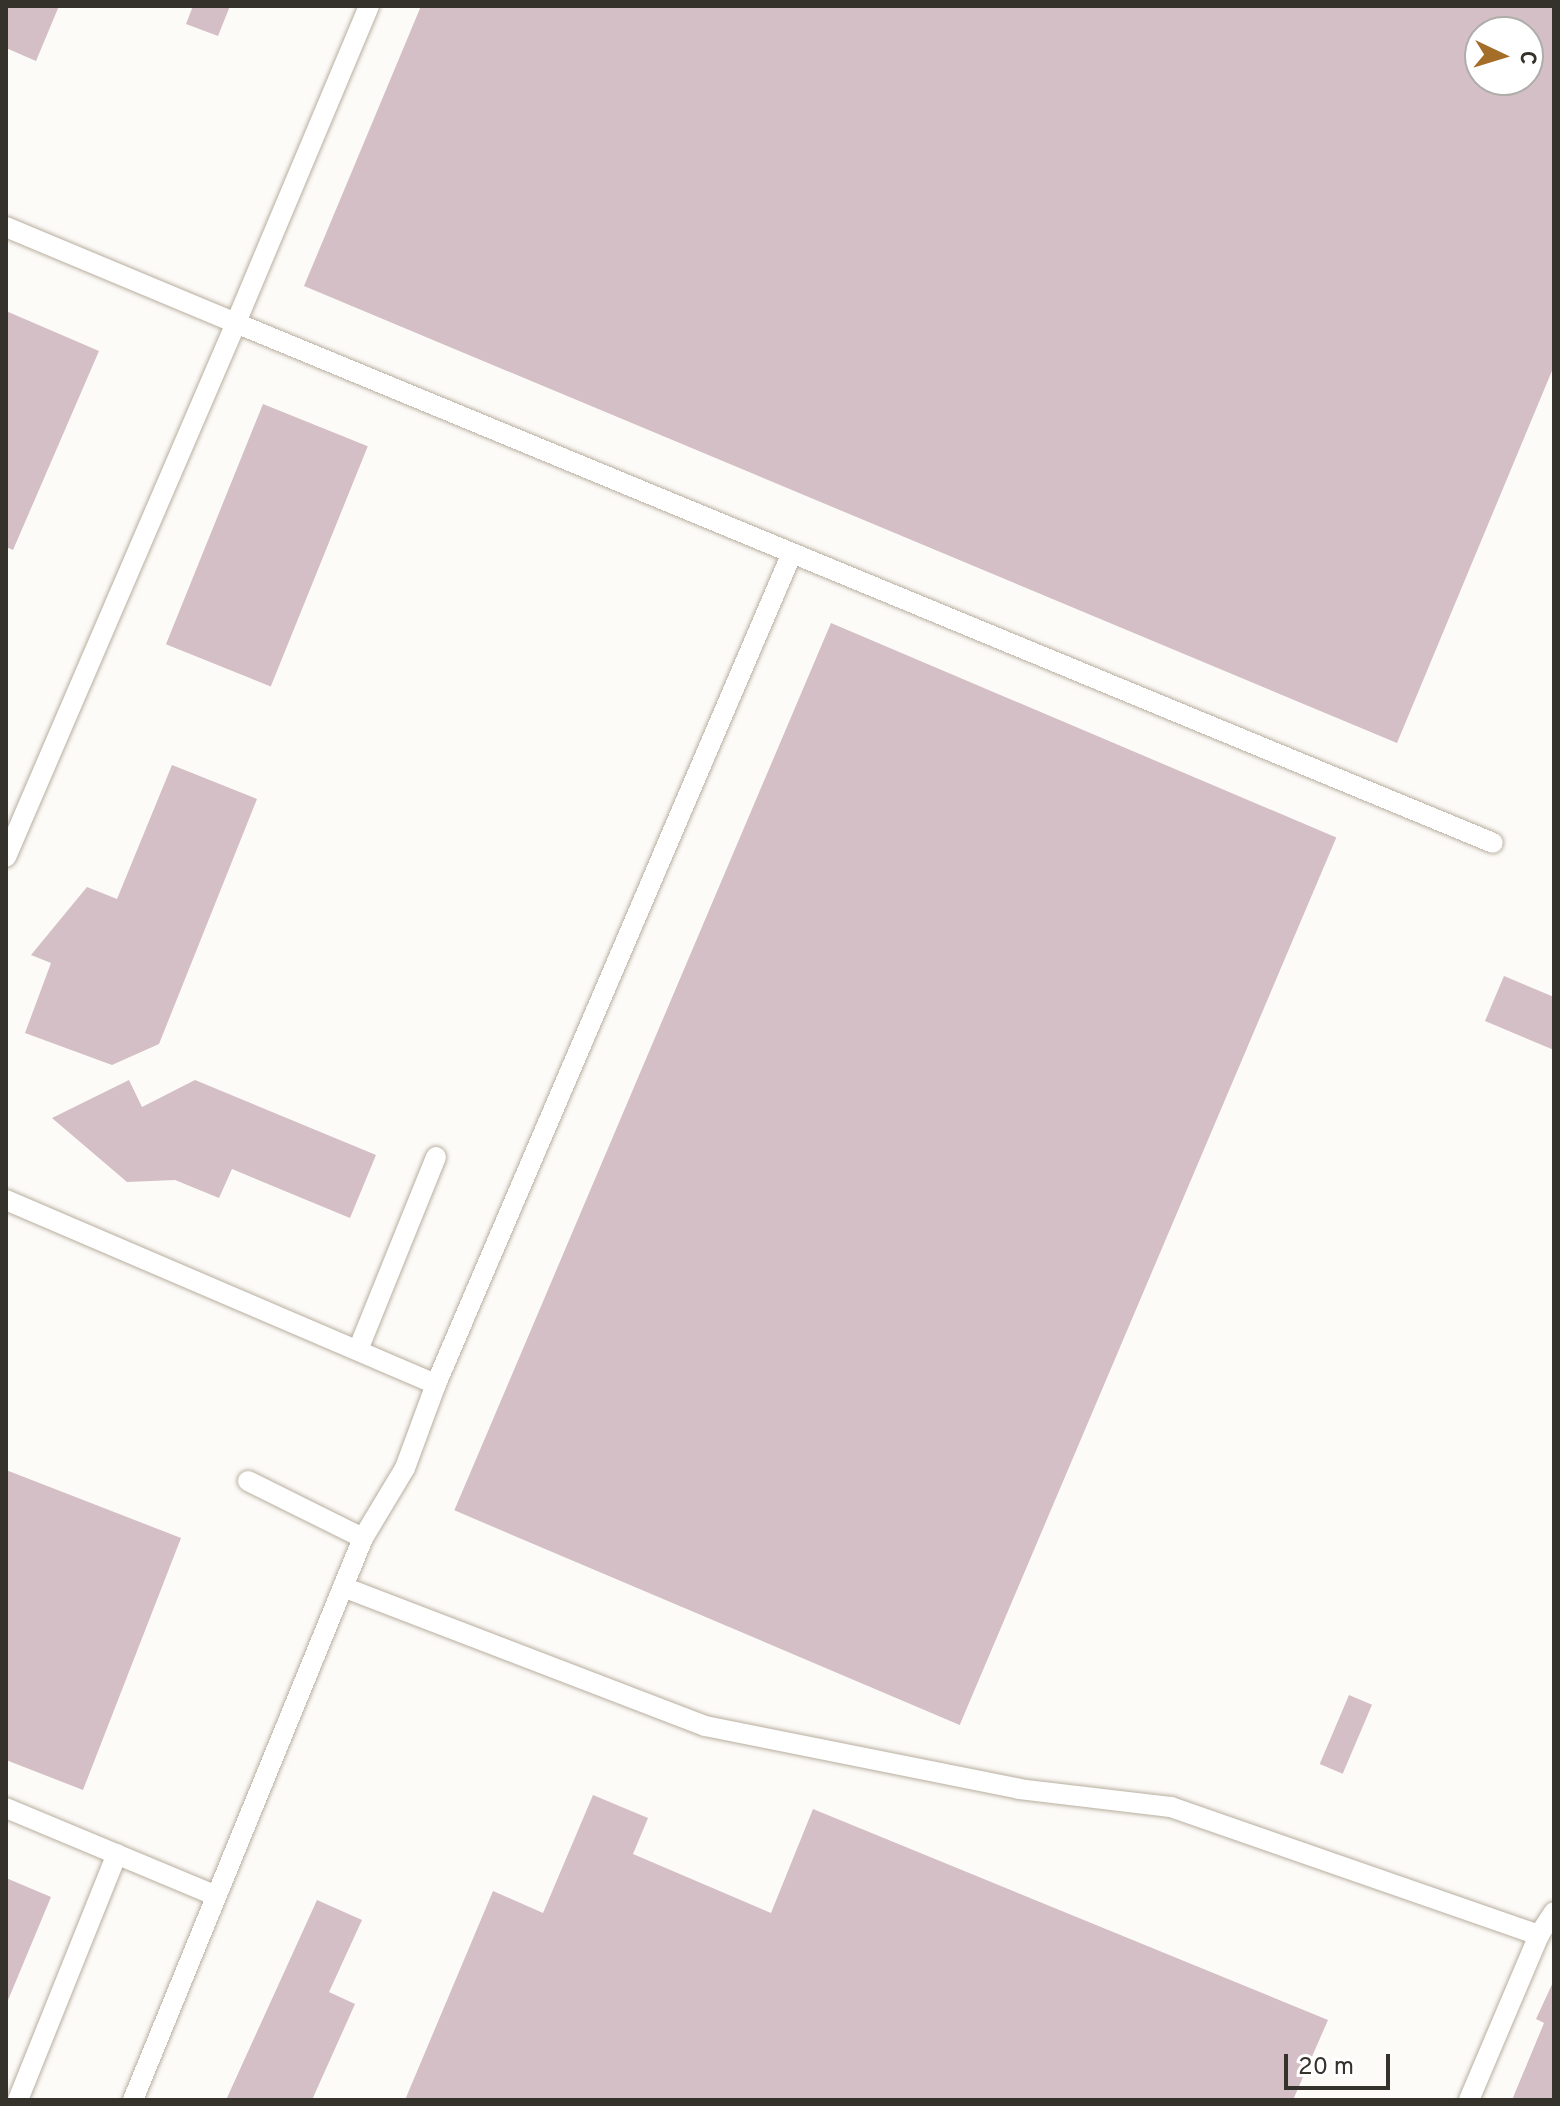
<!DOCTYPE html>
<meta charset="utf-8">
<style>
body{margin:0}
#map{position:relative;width:1560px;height:2106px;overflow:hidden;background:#fdfbf8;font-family:Overpass,sans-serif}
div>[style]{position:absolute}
.building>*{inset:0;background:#d3bfc5;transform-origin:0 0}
.roads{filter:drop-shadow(0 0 2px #b8ae9f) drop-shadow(0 0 2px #b8ae9f)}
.service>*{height:20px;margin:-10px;padding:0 10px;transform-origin:10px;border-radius:10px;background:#fff}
span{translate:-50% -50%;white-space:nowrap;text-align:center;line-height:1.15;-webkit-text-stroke:8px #fff;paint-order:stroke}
.frame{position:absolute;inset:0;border:8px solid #35312b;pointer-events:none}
.north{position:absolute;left:1464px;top:16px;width:80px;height:80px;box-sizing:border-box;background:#fff;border:2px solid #aeadaa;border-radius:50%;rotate:94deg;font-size:22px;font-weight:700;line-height:32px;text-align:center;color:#35312b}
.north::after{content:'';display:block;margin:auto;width:28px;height:36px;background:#a46e29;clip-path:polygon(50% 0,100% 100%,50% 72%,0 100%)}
.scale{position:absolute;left:1284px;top:2054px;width:106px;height:36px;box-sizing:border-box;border:4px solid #35312b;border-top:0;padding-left:10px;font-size:24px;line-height:28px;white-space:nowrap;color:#35312b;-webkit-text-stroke:6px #fff;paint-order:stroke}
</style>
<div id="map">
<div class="building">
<div style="clip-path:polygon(6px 6px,59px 6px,36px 61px,6px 48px)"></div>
<div style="clip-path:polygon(193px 6px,230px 6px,218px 36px,186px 24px)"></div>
<div style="clip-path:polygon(evenodd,421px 6px,1554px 6px,1554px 366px,1397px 743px,304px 286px,421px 6px,1480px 32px,1528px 32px,1528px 80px,1480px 80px,1480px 32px)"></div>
<div style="clip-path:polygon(6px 311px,99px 351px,13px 550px,6px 547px)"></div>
<div style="left:263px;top:404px;width:113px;height:259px;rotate:22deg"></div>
<div style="left:831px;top:623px;width:549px;height:964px;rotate:23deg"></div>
<div style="clip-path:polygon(172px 765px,257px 799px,159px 1044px,112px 1065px,25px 1033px,51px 963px,31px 955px,87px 887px,117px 899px)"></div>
<div style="clip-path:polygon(1504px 976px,1554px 997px,1554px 1050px,1485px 1021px)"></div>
<div style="clip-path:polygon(129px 1080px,142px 1107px,195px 1080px,376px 1155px,350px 1218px,232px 1169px,219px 1198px,175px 1180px,127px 1182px,52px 1118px)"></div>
<div style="clip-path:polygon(6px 1470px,181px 1538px,83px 1790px,6px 1760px)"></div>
<div style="left:1349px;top:1695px;width:25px;height:75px;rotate:23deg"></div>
<div style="clip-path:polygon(593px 1795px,648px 1818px,633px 1854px,771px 1913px,813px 1809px,1328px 2020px,1293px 2100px,405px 2100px,493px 1891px,543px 1913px)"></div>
<div style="clip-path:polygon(6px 1878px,51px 1897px,6px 2005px)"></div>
<div style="clip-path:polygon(317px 1900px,362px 1920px,329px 1992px,355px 2004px,312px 2100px,226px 2100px)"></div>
<div style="clip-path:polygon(1554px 1980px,1554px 2100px,1512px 2100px,1544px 2023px,1536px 2019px)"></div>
</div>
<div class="roads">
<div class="service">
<div style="left:369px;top:6px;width:344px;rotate:112.8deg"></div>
<div style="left:236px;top:323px;width:1360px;rotate:22.47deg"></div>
<div style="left:6px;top:227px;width:249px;rotate:22.7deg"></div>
<div style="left:236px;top:323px;width:581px;rotate:113.3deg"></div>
<div style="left:6px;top:1200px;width:468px;rotate:23.2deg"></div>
<div style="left:358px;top:1350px;width:208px;rotate:-68deg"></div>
<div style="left:248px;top:1481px;width:128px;rotate:26.4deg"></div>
<div style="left:343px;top:1587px;width:388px;rotate:21deg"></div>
<div style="left:705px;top:1726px;width:320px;rotate:11.3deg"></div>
<div style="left:1019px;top:1789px;width:153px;rotate:6.8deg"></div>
<div style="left:1171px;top:1807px;width:390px;rotate:19.2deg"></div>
<div style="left:6px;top:1808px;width:228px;rotate:22.7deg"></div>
<div style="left:18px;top:2100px;width:265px;rotate:-68.1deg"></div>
<div style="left:133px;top:2100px;width:607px;rotate:-67.74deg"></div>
<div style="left:363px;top:1538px;width:82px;rotate:-59deg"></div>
<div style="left:405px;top:1468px;width:90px;rotate:-69.7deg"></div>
<div style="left:436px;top:1384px;width:904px;rotate:-66.81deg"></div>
<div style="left:1469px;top:2100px;width:179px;rotate:-67deg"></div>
<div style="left:1539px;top:1935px;width:27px;rotate:-57deg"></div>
</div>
</div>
<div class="frame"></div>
<div class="north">С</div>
<div class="scale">20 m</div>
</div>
